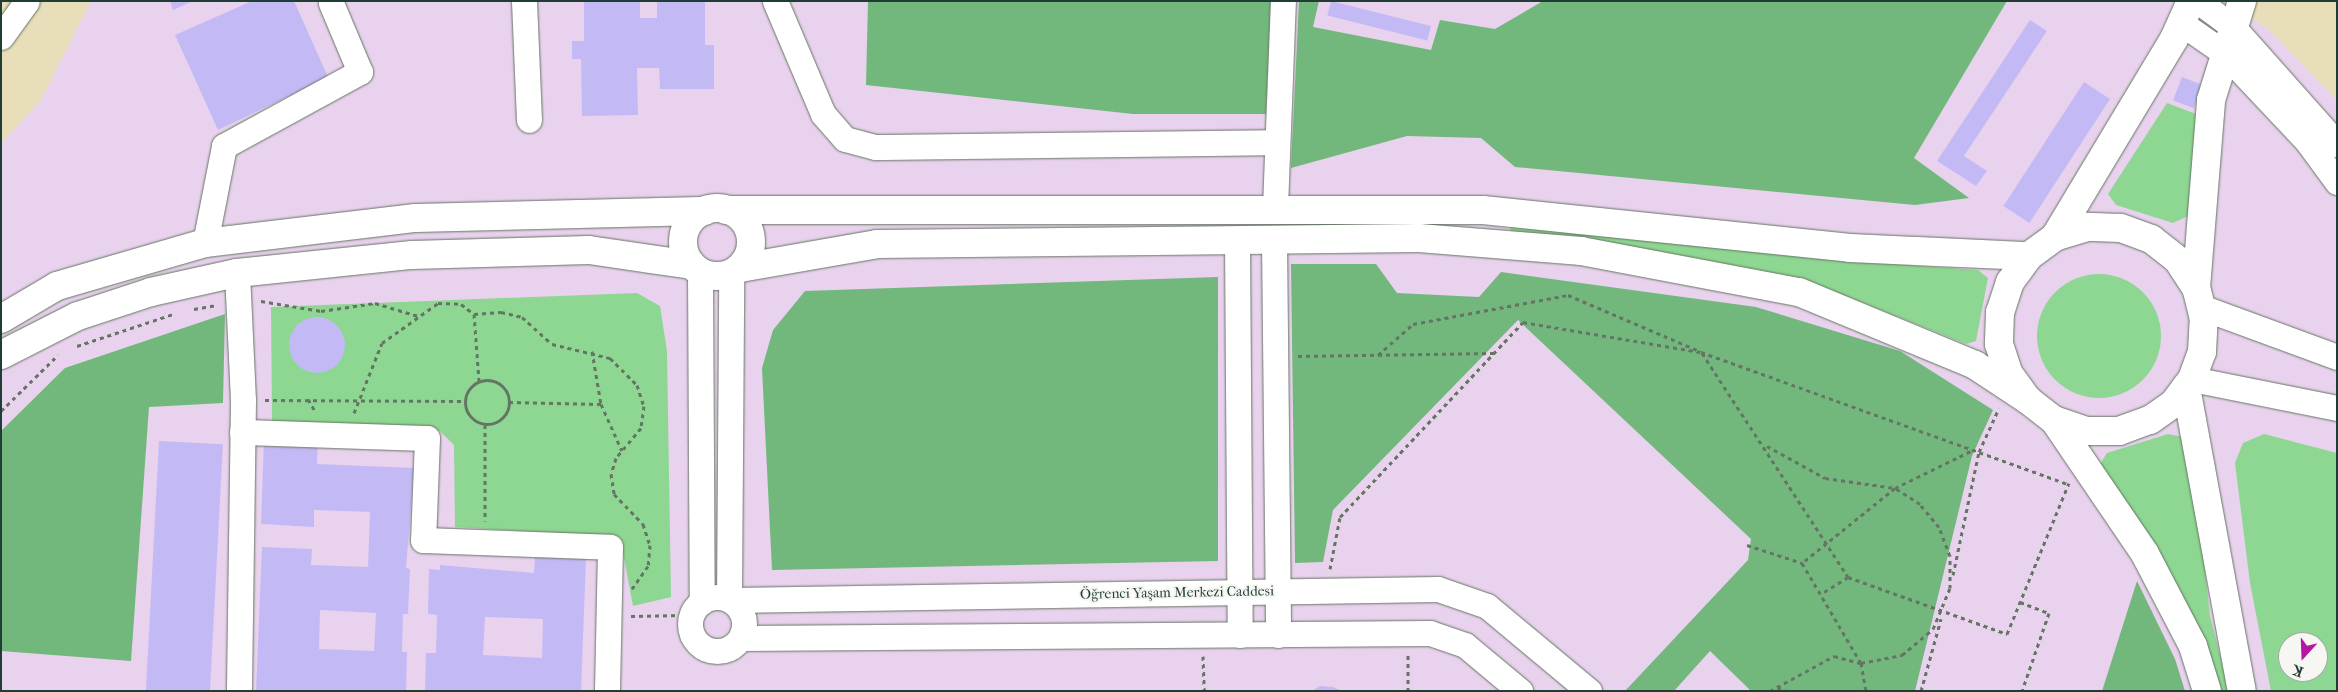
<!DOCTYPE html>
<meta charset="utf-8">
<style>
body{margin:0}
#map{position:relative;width:2338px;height:692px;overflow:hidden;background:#e8deba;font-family:"IM FELL French Canon",serif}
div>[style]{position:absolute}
.built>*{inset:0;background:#e9d2ed}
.green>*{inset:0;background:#8ed792}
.round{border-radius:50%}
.forest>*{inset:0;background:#72b87c}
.building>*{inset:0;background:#c3baf5;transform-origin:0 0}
.path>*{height:3px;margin-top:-1.5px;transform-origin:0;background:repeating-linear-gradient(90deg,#657563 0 4px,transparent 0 8px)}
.path>.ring{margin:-1.5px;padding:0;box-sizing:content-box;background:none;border:3px solid #657563;border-radius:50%}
.roads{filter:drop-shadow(0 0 1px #657563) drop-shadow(0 0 1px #657563)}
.minor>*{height:25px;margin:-12.5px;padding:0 12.5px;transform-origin:12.5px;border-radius:12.5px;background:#fff}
.minor>.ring{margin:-12.5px;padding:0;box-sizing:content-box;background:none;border:25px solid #fff;border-radius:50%}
.tertiary>*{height:28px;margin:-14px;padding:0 14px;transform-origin:14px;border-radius:14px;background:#fff}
.tertiary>.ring{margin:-14px;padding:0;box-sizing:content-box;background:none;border:28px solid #fff;border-radius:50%}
span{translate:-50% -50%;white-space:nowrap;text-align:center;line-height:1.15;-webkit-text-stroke:4px #f6f6f2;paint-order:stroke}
.street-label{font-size:14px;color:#1f3d34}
.frame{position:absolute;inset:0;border:2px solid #1f3d34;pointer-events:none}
.north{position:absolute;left:2278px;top:632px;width:50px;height:50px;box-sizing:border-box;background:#f6f6f2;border:1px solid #a0aca6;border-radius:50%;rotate:200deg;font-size:14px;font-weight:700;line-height:20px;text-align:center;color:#1f3d34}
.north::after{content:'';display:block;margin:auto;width:18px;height:22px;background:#b5179e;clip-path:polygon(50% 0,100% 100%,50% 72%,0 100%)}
</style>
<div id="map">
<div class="built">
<div style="clip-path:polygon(evenodd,91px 1px,2227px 1px,2269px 30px,2337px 100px,2337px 691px,1px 691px,1px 143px,40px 102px,91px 1px,2288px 642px,2318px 642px,2318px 672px,2288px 672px,2288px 642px)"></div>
</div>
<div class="green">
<div style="clip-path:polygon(2167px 103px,2196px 114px,2188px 216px,2173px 223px,2116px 205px,2108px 194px)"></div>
<div style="clip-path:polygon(1511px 226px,1833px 260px,1978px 270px,1988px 278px,1976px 341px,1966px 344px,1836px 292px,1732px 267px,1509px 233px)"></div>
<div class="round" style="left:2037px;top:274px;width:124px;height:124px"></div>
<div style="clip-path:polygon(637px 293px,660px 306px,667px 351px,671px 597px,633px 606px,620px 537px,455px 527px,454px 445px,440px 431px,272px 423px,271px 307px)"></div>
<div style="clip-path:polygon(2168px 434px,2183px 437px,2192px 452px,2210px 616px,2229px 691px,2218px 691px,2098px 467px,2107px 453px)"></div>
<div style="clip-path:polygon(evenodd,2264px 434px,2337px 453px,2337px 691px,2271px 691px,2250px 583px,2235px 463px,2243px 443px,2264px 434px,2288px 642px,2318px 642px,2318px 672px,2288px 672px,2288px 642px)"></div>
</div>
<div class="forest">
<div style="clip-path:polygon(868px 1px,1271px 1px,1266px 114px,1133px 114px,866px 85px)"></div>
<div style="clip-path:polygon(1299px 1px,1319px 1px,1313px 27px,1431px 50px,1440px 20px,1495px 29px,1543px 1px,2007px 1px,1914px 158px,1969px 198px,1915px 205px,1515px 167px,1481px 138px,1407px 136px,1291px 168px)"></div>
<div style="clip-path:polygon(1291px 264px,1376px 264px,1397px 293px,1479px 297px,1501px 272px,1756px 307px,1900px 351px,1993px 410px,1972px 456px,1915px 691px,1751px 691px,1710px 651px,1674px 691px,1625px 691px,1748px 560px,1751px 539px,1518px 320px,1333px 510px,1323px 562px,1295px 563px)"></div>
<div style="clip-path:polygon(1218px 277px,1218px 561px,772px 570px,762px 368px,773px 330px,805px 291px)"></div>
<div style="clip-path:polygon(225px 314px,223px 403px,149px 407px,131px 661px,1px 651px,1px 431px,65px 368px)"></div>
<div style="clip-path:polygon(2137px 581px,2175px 659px,2185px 691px,2102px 691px)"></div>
</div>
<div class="building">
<div style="clip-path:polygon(170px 1px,193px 1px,173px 10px)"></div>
<div style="clip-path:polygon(252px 1px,294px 1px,328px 77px,218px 130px,175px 35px)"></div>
<div style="clip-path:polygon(584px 1px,640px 1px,640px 18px,657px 18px,657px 1px,705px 1px,705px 45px,714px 45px,714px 89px,660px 89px,659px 68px,637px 68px,638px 115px,582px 116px,581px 59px,572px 59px,572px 41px,584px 41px)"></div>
<div style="left:1331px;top:1px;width:103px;height:15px;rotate:14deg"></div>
<div style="clip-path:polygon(2030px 20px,2047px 31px,1964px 156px,1987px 171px,1976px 186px,1937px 161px)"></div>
<div style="left:2182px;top:77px;width:22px;height:25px;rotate:21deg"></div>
<div style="left:2084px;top:82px;width:31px;height:148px;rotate:33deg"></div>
<div class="round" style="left:289px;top:317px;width:56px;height:56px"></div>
<div style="clip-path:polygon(evenodd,264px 440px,318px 442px,317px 464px,414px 468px,406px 568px,410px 569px,408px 614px,403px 614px,402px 652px,407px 652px,406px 691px,256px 691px,262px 547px,312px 549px,311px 565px,368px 567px,370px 512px,314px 510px,314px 527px,261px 524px,264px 440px,320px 610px,376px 613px,374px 651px,319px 649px,320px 610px)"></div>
<div style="left:159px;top:441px;width:64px;height:250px;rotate:3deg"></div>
<div style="clip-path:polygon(evenodd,535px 557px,586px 559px,581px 691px,425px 691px,426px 653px,436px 653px,437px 615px,428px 614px,429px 569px,440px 570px,440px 565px,534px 573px,535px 557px,485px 617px,543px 619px,542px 658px,483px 655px,485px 617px)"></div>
<div style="clip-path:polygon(1320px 686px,1333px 687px,1342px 691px,1312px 691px)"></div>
</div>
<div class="path">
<div style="left:261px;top:301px;width:61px;rotate:9.5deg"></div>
<div style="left:321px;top:311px;width:55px;rotate:-8.4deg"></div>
<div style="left:375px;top:303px;width:45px;rotate:16.8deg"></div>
<div style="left:194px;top:309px;width:23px;rotate:-10deg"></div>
<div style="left:474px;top:314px;width:27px;rotate:-4deg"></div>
<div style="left:501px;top:312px;width:22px;rotate:13deg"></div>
<div style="left:522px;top:317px;width:40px;rotate:42deg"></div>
<div style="left:552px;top:344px;width:60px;rotate:13.6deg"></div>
<div style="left:610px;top:358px;width:38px;rotate:45deg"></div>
<div style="left:637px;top:385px;width:22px;rotate:72deg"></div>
<div style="left:644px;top:406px;width:22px;rotate:98deg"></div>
<div style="left:641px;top:428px;width:39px;rotate:130deg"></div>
<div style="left:616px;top:458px;width:17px;rotate:107deg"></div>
<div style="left:611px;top:474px;width:20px;rotate:81deg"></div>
<div style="left:614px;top:494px;width:42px;rotate:46deg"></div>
<div style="left:643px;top:524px;width:22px;rotate:72deg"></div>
<div style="left:650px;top:545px;width:21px;rotate:95deg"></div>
<div style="left:648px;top:566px;width:28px;rotate:125deg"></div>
<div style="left:77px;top:346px;width:101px;rotate:-18.4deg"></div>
<div style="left:592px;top:351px;width:54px;rotate:80.4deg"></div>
<div style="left:601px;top:404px;width:51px;rotate:65.9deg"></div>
<div style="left:1702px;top:353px;width:267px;rotate:56.9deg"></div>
<div style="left:1848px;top:577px;width:32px;rotate:148deg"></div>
<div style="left:1378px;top:355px;width:47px;rotate:-41.5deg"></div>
<div style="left:1413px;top:324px;width:158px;rotate:-10.6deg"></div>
<div style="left:1568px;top:295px;width:140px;rotate:23.1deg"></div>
<div style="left:1298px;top:356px;width:196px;rotate:-0.9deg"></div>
<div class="ring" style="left:465px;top:380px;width:41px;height:41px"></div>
<div style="left:308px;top:399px;width:14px;rotate:60deg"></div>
<div style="left:265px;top:400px;width:199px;rotate:0.3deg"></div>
<div style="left:509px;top:402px;width:92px;rotate:1.2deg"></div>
<div style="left:1px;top:411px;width:80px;rotate:-44.5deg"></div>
<div style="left:354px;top:413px;width:75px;rotate:-68.2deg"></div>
<div style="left:382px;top:343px;width:69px;rotate:-35.5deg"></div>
<div style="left:438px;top:303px;width:23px;rotate:2deg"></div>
<div style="left:461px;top:304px;width:16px;rotate:38deg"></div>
<div style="left:474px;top:314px;width:67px;rotate:85.7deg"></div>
<div style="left:485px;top:425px;width:96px;rotate:90deg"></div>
<div style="left:1767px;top:446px;width:66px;rotate:28.9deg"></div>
<div style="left:1825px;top:478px;width:71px;rotate:8.1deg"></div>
<div style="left:1895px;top:488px;width:87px;rotate:-26deg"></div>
<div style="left:1747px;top:545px;width:58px;rotate:18.1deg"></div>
<div style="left:1802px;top:563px;width:116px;rotate:59.5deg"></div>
<div style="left:1861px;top:663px;width:28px;rotate:80deg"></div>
<div style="left:1330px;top:569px;width:53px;rotate:-79.1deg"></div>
<div style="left:1340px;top:517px;width:267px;rotate:-46.8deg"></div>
<div style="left:1523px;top:322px;width:181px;rotate:9.6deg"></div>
<div style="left:1701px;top:352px;width:390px;rotate:19.8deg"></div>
<div style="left:1953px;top:575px;width:126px;rotate:-78.1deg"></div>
<div style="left:1979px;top:452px;width:48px;rotate:-65.6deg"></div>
<div style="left:1848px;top:577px;width:169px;rotate:19.7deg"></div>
<div style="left:2007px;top:634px;width:163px;rotate:-67.7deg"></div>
<div style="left:2020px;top:602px;width:31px;rotate:21deg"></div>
<div style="left:2049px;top:613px;width:83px;rotate:109.1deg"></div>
<div style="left:631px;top:616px;width:54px;rotate:-1.1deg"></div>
<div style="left:1203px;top:656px;width:35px;rotate:88deg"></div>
<div style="left:1777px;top:687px;width:11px;rotate:22deg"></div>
<div style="left:1408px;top:691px;width:37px;rotate:-90deg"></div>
<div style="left:1770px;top:691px;width:73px;rotate:-28.7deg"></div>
<div style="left:1834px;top:656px;width:28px;rotate:15deg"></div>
<div style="left:1861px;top:663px;width:42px;rotate:-11deg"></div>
<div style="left:1902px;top:655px;width:40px;rotate:-40deg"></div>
<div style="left:1933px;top:629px;width:44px;rotate:-67.5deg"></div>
<div style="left:1950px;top:588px;width:32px;rotate:-90deg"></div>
<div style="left:1950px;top:556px;width:31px;rotate:-111deg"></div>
<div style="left:1939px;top:527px;width:30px;rotate:-130deg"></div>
<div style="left:1920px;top:504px;width:30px;rotate:-147deg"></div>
<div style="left:1895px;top:488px;width:119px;rotate:141.1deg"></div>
<div style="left:1921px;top:691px;width:75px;rotate:-74.5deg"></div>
</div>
<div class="roads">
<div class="minor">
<div style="left:524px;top:1px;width:119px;rotate:87.6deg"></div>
<div style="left:775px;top:1px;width:123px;rotate:67deg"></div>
<div style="left:823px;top:114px;width:33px;rotate:49deg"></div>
<div style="left:845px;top:139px;width:31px;rotate:15deg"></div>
<div style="left:875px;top:147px;width:402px;rotate:-0.7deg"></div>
<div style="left:2198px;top:1px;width:44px;rotate:36.6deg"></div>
<div style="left:2233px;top:27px;width:157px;rotate:48.4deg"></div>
<div style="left:2181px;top:23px;width:51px;rotate:34.6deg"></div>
<div style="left:2223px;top:52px;width:122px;rotate:46.7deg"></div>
<div style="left:2307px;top:141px;width:51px;rotate:53.8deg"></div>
<div style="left:1px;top:37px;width:44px;rotate:-54.2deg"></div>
<div style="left:1275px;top:207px;width:206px;rotate:-87.8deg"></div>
<div style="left:1274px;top:240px;width:395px;rotate:89.4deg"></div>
<div style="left:1237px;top:241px;width:394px;rotate:89.6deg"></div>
<div style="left:205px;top:243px;width:99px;rotate:-78.9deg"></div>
<div style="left:224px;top:146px;width:155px;rotate:-28.6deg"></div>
<div style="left:360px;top:72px;width:75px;rotate:-112.8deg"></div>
<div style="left:700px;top:271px;width:331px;rotate:89.7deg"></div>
<div style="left:237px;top:273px;width:127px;rotate:87.3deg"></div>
<div style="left:243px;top:400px;width:291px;rotate:90.8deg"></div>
<div style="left:2201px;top:307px;width:145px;rotate:20.2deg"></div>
<div style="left:2192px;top:379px;width:148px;rotate:11.3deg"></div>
<div style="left:242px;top:432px;width:185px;rotate:1.9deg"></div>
<div style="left:427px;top:438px;width:102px;rotate:92.2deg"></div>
<div style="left:423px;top:540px;width:187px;rotate:2.1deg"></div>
<div style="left:610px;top:547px;width:144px;rotate:91.2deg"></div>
<div class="ring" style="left:690px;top:597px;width:29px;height:29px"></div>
<div style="left:729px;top:599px;width:326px;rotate:-89.6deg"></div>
<div style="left:731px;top:600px;width:707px;rotate:-0.89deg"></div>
<div style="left:1438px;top:589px;width:52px;rotate:19.1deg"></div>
<div style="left:1487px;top:606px;width:133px;rotate:39.8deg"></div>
<div style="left:741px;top:638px;width:689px;rotate:-0.42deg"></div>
<div style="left:1430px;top:633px;width:37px;rotate:19deg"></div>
<div style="left:1465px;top:645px;width:72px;rotate:39.9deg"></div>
</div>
<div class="tertiary">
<div class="ring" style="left:683px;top:208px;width:40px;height:40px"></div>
<div style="left:726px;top:210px;width:757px"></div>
<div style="left:1483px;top:210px;width:369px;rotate:5.9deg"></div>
<div style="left:1850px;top:248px;width:179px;rotate:2.6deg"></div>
<div style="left:2055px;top:237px;width:231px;rotate:-59deg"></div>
<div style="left:2174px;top:39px;width:42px;rotate:-65.9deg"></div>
<div style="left:740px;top:268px;width:139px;rotate:-9.9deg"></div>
<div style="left:877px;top:244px;width:542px;rotate:-0.63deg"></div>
<div style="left:1419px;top:238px;width:163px;rotate:4.6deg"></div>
<div style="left:1581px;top:251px;width:222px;rotate:10.7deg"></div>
<div style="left:1799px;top:292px;width:191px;rotate:22.5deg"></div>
<div style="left:1975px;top:365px;width:64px;rotate:33.4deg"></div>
<div style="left:2196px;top:288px;width:189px;rotate:-85.4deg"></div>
<div style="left:2211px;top:100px;width:104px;rotate:-72.6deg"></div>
<div style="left:1px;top:319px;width:65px;rotate:-30.5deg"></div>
<div style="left:57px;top:286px;width:154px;rotate:-16.2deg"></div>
<div style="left:205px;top:243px;width:212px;rotate:-6.8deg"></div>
<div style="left:416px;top:218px;width:289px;rotate:-1.4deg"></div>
<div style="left:1px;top:355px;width:86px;rotate:-26.9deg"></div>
<div style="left:78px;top:316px;width:77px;rotate:-18.2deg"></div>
<div style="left:151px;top:292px;width:88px;rotate:-12.5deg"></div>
<div style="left:237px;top:273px;width:176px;rotate:-5.9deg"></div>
<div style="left:412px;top:255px;width:177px;rotate:-1.6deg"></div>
<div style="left:589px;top:250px;width:104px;rotate:8.3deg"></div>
<div style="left:2186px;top:387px;width:309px;rotate:79.6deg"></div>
<div style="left:2054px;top:420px;width:34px;rotate:19deg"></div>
<div style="left:2086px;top:431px;width:33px"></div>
<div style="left:2119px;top:431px;width:33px;rotate:-20deg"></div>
<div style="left:2150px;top:420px;width:29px;rotate:-35deg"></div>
<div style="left:2174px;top:403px;width:30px;rotate:-53deg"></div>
<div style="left:2192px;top:379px;width:29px;rotate:-70deg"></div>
<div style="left:2202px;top:352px;width:33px;rotate:-87deg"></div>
<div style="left:2204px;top:319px;width:32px;rotate:-104deg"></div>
<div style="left:2196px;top:288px;width:33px;rotate:-123deg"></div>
<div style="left:2178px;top:260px;width:34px;rotate:-142deg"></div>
<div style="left:2151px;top:239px;width:33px;rotate:-160deg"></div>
<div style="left:2120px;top:228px;width:33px;rotate:-178deg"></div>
<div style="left:2087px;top:227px;width:34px;rotate:163deg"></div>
<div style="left:2055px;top:237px;width:32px;rotate:144deg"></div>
<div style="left:2029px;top:256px;width:32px;rotate:126deg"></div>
<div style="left:2010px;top:282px;width:32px;rotate:108deg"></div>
<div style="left:2000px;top:312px;width:32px;rotate:92deg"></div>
<div style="left:1999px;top:344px;width:32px;rotate:72deg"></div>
<div style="left:2009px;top:374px;width:32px;rotate:54deg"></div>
<div style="left:2028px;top:400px;width:33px;rotate:38deg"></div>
<div style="left:2054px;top:420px;width:162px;rotate:55.8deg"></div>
<div style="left:2145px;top:554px;width:104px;rotate:62.4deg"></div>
<div style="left:2193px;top:646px;width:47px;rotate:72.7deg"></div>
</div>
</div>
<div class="street-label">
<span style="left:1177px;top:593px;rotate:-1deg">Öğrenci Yaşam Merkezi Caddesi</span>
</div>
<div class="frame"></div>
<div class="north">K</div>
</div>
